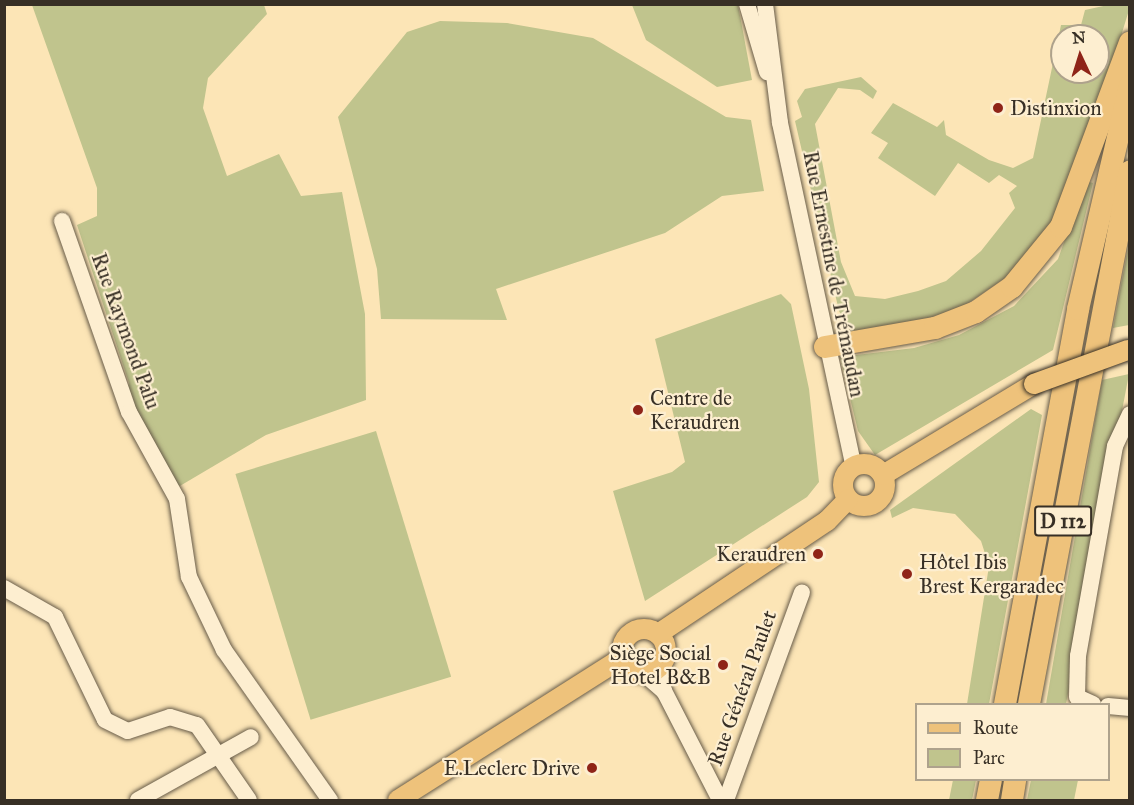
<!DOCTYPE html>
<meta charset="utf-8">
<style>
body{margin:0}
#map{position:relative;width:1134px;height:805px;overflow:hidden;background:#fce5b6;font-family:"IM FELL Great Primer",serif}
div>[style]{position:absolute}
.green>*{inset:0;background:#c0c48d;transform-origin:0 0}
.roads{filter:drop-shadow(0 0 2px #685c49) drop-shadow(0 0 2px #685c49)}
.minor>*{height:16px;margin:-8px;padding:0 8px;transform-origin:8px;border-radius:8px;background:#fdeed0}
.major>*{height:20px;margin:-10px;padding:0 10px;transform-origin:10px;border-radius:10px;background:#eec27b}
.major>.ring{margin:-10px;padding:0;box-sizing:content-box;background:none;border:20px solid #eec27b;border-radius:50%}
.highway>*{height:22px;margin:-11px;padding:0 11px;transform-origin:11px;border-radius:11px;background:#eec27b}
.bridges{filter:drop-shadow(0 0 2px #372f25) drop-shadow(0 0 2px #372f25)}
.major-bridge>*{height:20px;margin:-10px;padding:0 10px;transform-origin:10px;border-radius:10px;background:#eec27b}
.dots>*{width:16px;height:16px;translate:-50% -50%;box-sizing:border-box;border:3px solid #fdeed0;border-radius:50%}
span{translate:-50% -50%;white-space:nowrap;text-align:center;line-height:1.15;-webkit-text-stroke:4.5px #fdeed0;paint-order:stroke}
.shield-label span{padding:2px 4px;background:#fdeed0;border:2px solid;border-radius:4px;-webkit-text-stroke-width:0}
.shield-label{font-size:20px;color:#372f25;font-weight:700}
.poi-label{font-size:21px;color:#372f25}
.left{translate:0 -50%;text-align:left}
.right{translate:-100% -50%;text-align:right}
.street-label{font-size:21px;color:#372f25}
.frame{position:absolute;inset:0;border:6px solid #372f25;pointer-events:none}
.legend{position:absolute;left:915px;top:703px;width:195px;height:78px;box-sizing:border-box;background:#fdeed0;border:2px solid #aea28c;margin:0;padding:8px 10px;list-style:none;font-size:18px;color:#372f25}
.legend li{display:flex;align-items:center;gap:12px;height:30px}
.legend b{width:30px;border:2px solid #aea28c}
.north{position:absolute;left:1050px;top:24px;width:60px;height:60px;box-sizing:border-box;background:#fdeed0;border:2px solid #aea28c;border-radius:50%;rotate:356deg;font-size:16px;font-weight:700;line-height:24px;text-align:center;color:#372f25}
.north::after{content:'';display:block;margin:auto;width:21px;height:27px;background:#8f2418;clip-path:polygon(50% 0,100% 100%,50% 72%,0 100%)}
</style>
<div id="map">
<div class="green">
<div style="clip-path:polygon(32px 5px,264px 5px,267px 14px,208px 78px,203px 108px,227px 176px,279px 154px,301px 196px,342px 192px,365px 314px,366px 400px,266px 435px,168px 493px,124px 409px,129px 383px,77px 225px,97px 216px,97px 188px)"></div>
<div style="clip-path:polygon(632px 5px,738px 5px,752px 80px,717px 87px,646px 40px)"></div>
<div style="clip-path:polygon(evenodd,1108px 5px,1129px 5px,1129px 10px,1101px 101px,1051px 225px,1017px 270px,961px 308px,899px 327px,851px 333px,839px 311px,795px 121px,802px 117px,797px 101px,805px 89px,861px 77px,877px 91px,873px 99px,860px 90px,838px 88px,815px 124px,841px 262px,855px 296px,885px 299px,918px 291px,946px 281px,981px 251px,1015px 208px,1009px 193px,1017px 186px,999px 175px,989px 183px,958px 163px,935px 196px,878px 158px,888px 143px,871px 133px,893px 103px,937px 127px,944px 120px,946px 135px,989px 160px,1013px 168px,1033px 158px,1061px 25px,1081px 25px,1085px 10px,1108px 5px,1062px 36px,1098px 36px,1098px 72px,1062px 72px,1062px 36px)"></div>
<div style="clip-path:polygon(440px 21px,507px 23px,593px 38px,726px 117px,751px 120px,764px 191px,722px 196px,665px 233px,496px 289px,507px 320px,381px 319px,377px 269px,338px 117px,407px 32px)"></div>
<div style="clip-path:polygon(1086px 181px,1093px 183px,1053px 350px,875px 455px,858px 431px,840px 357px,914px 348px,959px 335px,1014px 306px,1058px 259px)"></div>
<div style="clip-path:polygon(1129px 243px,1129px 325px,1113px 328px,1116px 312px)"></div>
<div style="clip-path:polygon(781px 294px,791px 304px,809px 389px,819px 482px,807px 497px,645px 601px,613px 491px,672px 472px,685px 462px,655px 339px)"></div>
<div style="clip-path:polygon(1129px 374px,1066px 704px,1046px 704px,1102px 380px)"></div>
<div style="clip-path:polygon(1031px 409px,1042px 415px,989px 704px,967px 704px,989px 566px,981px 541px,955px 514px,913px 508px,892px 518px,890px 510px)"></div>
<div style="left:376px;top:431px;width:257px;height:147px;rotate:73deg"></div>
<div style="clip-path:polygon(953px 780px,976px 780px,972px 800px,949px 800px)"></div>
<div style="clip-path:polygon(1031px 780px,1078px 780px,1074px 800px,1027px 800px)"></div>
</div>
<div class="roads">
<div class="minor">
<div style="left:747px;top:4px;width:71px;rotate:73.6deg"></div>
<div style="left:765px;top:4px;width:120px;rotate:82.8deg"></div>
<div style="left:780px;top:123px;width:352px;rotate:77.9deg"></div>
<div style="left:62px;top:221px;width:202px;rotate:70.7deg"></div>
<div style="left:129px;top:412px;width:99px;rotate:61.1deg"></div>
<div style="left:177px;top:499px;width:79px;rotate:81.3deg"></div>
<div style="left:189px;top:577px;width:81px;rotate:64.4deg"></div>
<div style="left:224px;top:650px;width:184px;rotate:54.8deg"></div>
<div style="left:4px;top:588px;width:59px;rotate:29.6deg"></div>
<div style="left:55px;top:617px;width:114px;rotate:64.1deg"></div>
<div style="left:105px;top:720px;width:25px;rotate:26deg"></div>
<div style="left:128px;top:731px;width:44px;rotate:-18.4deg"></div>
<div style="left:170px;top:717px;width:28px;rotate:17deg"></div>
<div style="left:197px;top:725px;width:91px;rotate:55.3deg"></div>
<div style="left:659px;top:668px;width:24px;rotate:78deg"></div>
<div style="left:664px;top:691px;width:123px;rotate:62.8deg"></div>
<div style="left:643px;top:673px;width:28px;rotate:41deg"></div>
<div style="left:1093px;top:704px;width:17px;rotate:-156deg"></div>
<div style="left:1077px;top:697px;width:41px;rotate:-88.6deg"></div>
<div style="left:1078px;top:656px;width:213px;rotate:-80deg"></div>
<div style="left:1115px;top:446px;width:35px;rotate:-65deg"></div>
<div style="left:1108px;top:706px;width:22px;rotate:5deg"></div>
<div style="left:138px;top:800px;width:129px;rotate:-29.1deg"></div>
<div style="left:726px;top:800px;width:221px;rotate:-69.9deg"></div>
</div>
<div class="major">
<div class="ring" style="left:843px;top:464px;width:22px;height:22px"></div>
<div style="left:883px;top:475px;width:176px;rotate:-31.1deg"></div>
<div class="ring" style="left:622px;top:629px;width:24px;height:24px"></div>
<div style="left:658px;top:634px;width:203px;rotate:-33.8deg"></div>
<div style="left:827px;top:521px;width:30px;rotate:-46deg"></div>
<div style="left:398px;top:800px;width:267px;rotate:-32.4deg"></div>
</div>
<div class="highway">
<div style="left:825px;top:347px;width:112px;rotate:-9.8deg"></div>
<div style="left:935px;top:328px;width:44px;rotate:-21.3deg"></div>
<div style="left:976px;top:312px;width:44px;rotate:-34.8deg"></div>
<div style="left:1012px;top:287px;width:77px;rotate:-50.8deg"></div>
<div style="left:1061px;top:227px;width:197px;rotate:-69.5deg"></div>
<div style="left:1005px;top:704px;width:402px;rotate:-79.5deg"></div>
<div style="left:1078px;top:309px;width:229px;rotate:-76.9deg"></div>
<div style="left:1029px;top:704px;width:542px;rotate:-79.27deg"></div>
<div style="left:987px;top:800px;width:20px;rotate:-79deg"></div>
<div style="left:1012px;top:800px;width:20px;rotate:-81deg"></div>
</div>
</div>
<div class="bridges">
<div class="major-bridge">
<div style="left:1034px;top:384px;width:100px;rotate:-19.9deg"></div>
</div>
</div>
<div class="dots">
<div style="left:998px;top:108px;background:#8f2418"></div>
<div style="left:638px;top:410px;background:#8f2418"></div>
<div style="left:818px;top:554px;background:#8f2418"></div>
<div style="left:907px;top:574px;background:#8f2418"></div>
<div style="left:723px;top:665px;background:#8f2418"></div>
<div style="left:592px;top:768px;background:#8f2418"></div>
</div>
<div class="shield-label">
<span style="left:1063px;top:521px">D 112</span>
</div>
<div class="poi-label">
<span class="left" style="left:1010px;top:108px">Distinxion</span>
<span class="left" style="left:650px;top:410px">Centre de<br>Keraudren</span>
<span class="right" style="left:806px;top:554px">Keraudren</span>
<span class="left" style="left:919px;top:574px">Hôtel Ibis<br>Brest Kergaradec</span>
<span class="right" style="left:711px;top:665px">Siège Social<br>Hotel B&amp;B</span>
<span class="right" style="left:580px;top:768px">E.Leclerc Drive</span>
</div>
<div class="street-label">
<span style="left:834px;top:274px;rotate:79deg">Rue Ernestine de Trémaudan</span>
<span style="left:126px;top:331px;rotate:70deg">Rue Raymond Palu</span>
<span style="left:742px;top:688px;rotate:-70deg">Rue Général Paulet</span>
</div>
<div class="frame"></div>
<ul class="legend">
<li><b style="height:8px;background:#eec27b"></b>Route</li>
<li><b style="height:16px;background:#c0c48d"></b>Parc</li>
</ul>
<div class="north">N</div>
</div>
